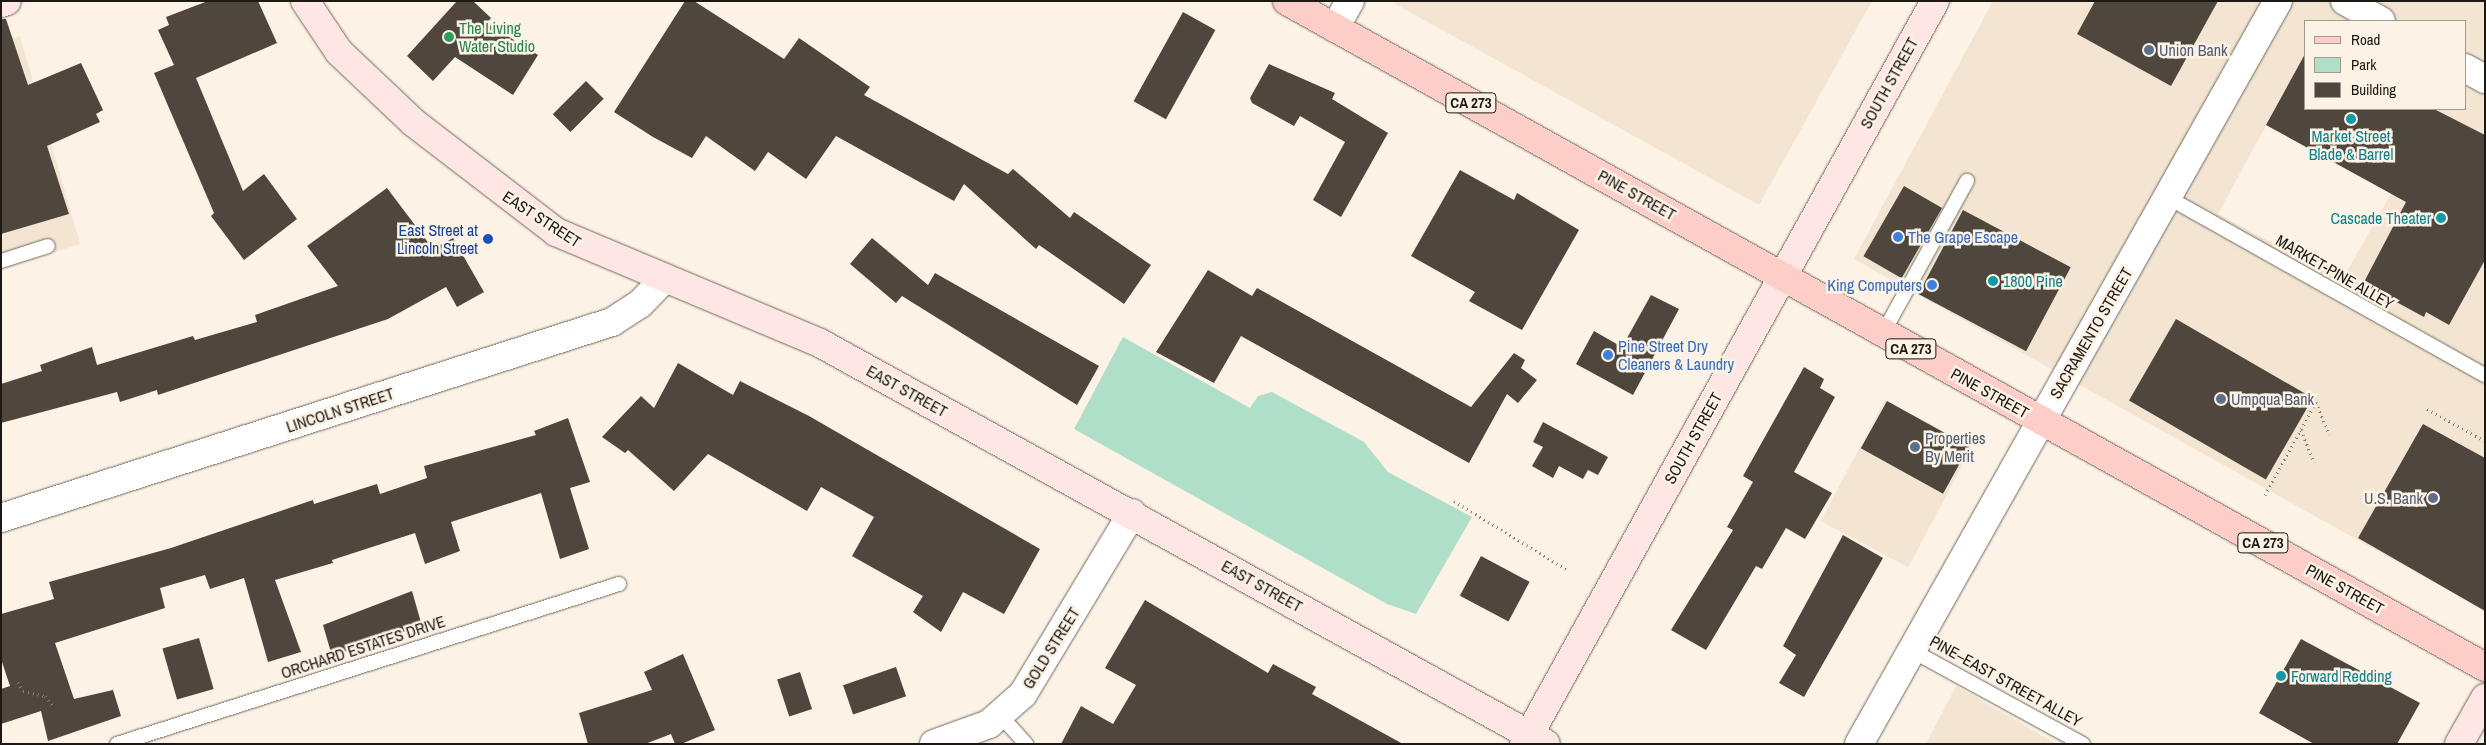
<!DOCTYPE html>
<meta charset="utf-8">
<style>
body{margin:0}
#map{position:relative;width:2486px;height:745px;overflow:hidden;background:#fcf2e5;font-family:"Archivo Narrow",sans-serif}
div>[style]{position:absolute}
.built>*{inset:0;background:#f3e5d2;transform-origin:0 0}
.green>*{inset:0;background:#afdfc8}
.building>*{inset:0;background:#4f463d;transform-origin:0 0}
.path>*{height:3px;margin-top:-1.5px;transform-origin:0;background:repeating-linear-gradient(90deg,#847d75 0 1px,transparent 0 5px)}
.roads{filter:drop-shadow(0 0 1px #71695e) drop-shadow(0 0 1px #71695e)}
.lane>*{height:14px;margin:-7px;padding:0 7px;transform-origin:7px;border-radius:7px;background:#fff}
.street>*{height:28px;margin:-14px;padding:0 14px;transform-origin:14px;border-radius:14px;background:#fff}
.secondary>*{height:28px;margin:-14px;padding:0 14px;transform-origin:14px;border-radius:14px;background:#fee6e4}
.primary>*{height:28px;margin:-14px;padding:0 14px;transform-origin:14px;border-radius:14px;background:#fdcdc8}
.dots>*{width:14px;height:14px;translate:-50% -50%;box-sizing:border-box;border:2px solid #fcf2e5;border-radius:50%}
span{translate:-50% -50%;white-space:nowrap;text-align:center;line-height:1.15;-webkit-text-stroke:5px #fcf2e5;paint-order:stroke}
.shield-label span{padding:1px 4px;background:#fcf2e5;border:1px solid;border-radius:4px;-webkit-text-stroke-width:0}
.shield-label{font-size:15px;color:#1c1814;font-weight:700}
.leisure-label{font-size:16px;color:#27864d}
.left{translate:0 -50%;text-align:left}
.service-label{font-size:16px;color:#4e5e75}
.right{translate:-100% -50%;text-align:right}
.street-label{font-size:16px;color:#1c1814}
.culture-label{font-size:16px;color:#0d838f}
.transit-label{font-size:16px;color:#164399}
.shop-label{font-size:16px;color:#366cbe}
.frame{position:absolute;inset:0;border:2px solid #1c1814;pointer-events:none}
.legend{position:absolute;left:2304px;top:20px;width:162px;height:90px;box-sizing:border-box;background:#fcf2e5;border:1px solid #a29b91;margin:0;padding:6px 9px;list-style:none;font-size:15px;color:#1c1814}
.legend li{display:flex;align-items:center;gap:10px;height:25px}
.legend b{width:25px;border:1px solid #a29b91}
</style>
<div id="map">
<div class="built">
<div style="clip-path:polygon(1397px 1px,1872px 1px,1759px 205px,1395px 4px)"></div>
<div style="clip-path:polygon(evenodd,1993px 1px,2485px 1px,2485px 595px,2478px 607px,1854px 259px,1993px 1px,2305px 21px,2465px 21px,2465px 109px,2434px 109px,2438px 111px,2342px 280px,2218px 214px,2305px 54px,2305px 21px)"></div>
<div style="clip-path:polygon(20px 36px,80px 244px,1px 269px,1px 42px)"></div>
<div style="left:1885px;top:400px;width:99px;height:137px;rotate:28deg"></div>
<div style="clip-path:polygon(1956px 686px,2057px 744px,1926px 744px)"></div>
</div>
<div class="green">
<div style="clip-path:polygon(1123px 337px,1250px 408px,1258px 396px,1272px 392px,1364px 442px,1388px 472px,1472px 517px,1416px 614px,1387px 604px,1074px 429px)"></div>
</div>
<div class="building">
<div style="clip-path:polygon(208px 1px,258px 1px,277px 43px,196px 78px,243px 191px,264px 174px,297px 219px,244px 260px,211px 216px,214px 213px,154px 73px,174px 65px,158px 30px,169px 25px,166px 17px)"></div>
<div style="clip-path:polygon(457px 1px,473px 1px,491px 18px,487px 23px,538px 55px,513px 95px,455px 57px,433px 81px,407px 56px)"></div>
<div style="clip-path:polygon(685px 1px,694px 1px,784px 59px,799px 38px,870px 87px,864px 95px,1008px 174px,1013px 169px,1070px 218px,1074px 212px,1151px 265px,1124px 304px,1039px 245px,1036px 249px,964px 184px,954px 201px,836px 136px,806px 179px,768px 152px,755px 171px,706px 136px,692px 158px,653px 137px,614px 112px)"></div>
<div style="clip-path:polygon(2095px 1px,2218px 1px,2171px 86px,2077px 34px)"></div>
<div style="left:1183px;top:12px;width:37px;height:102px;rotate:29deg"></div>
<div style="clip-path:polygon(1px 19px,6px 19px,28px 85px,81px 63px,103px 110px,96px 114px,100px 122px,47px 146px,69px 214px,1px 234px)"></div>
<div style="clip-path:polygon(2305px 54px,2305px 109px,2434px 109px,2485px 135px,2485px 260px,2449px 325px,2426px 312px,2424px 317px,2363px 284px,2406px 202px,2266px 125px)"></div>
<div style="clip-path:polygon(1269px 64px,1335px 93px,1332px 99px,1388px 133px,1341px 217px,1313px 200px,1345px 142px,1300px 116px,1294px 126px,1252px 103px,1250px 98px)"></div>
<div style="left:586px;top:81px;width:25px;height:47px;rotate:45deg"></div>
<div style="clip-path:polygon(1460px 170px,1514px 200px,1517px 193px,1579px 230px,1522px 330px,1469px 301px,1475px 292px,1411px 256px)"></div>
<div style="left:1904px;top:186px;width:44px;height:81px;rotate:30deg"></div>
<div style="clip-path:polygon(387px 188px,433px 249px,453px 238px,484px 292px,457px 307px,446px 287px,388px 319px,158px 395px,157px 390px,120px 402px,117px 392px,1px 423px,1px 384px,42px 371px,40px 365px,92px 347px,97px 365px,193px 336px,195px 340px,257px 322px,255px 315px,338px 286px,307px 246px)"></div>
<div style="left:1963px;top:210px;width:122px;height:95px;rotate:28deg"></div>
<div style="clip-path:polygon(872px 238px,928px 285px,935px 273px,1099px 366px,1077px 405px,902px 296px,896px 303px,850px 264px)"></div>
<div style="clip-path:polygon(1208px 270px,1252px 296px,1257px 288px,1471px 407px,1514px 353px,1525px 360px,1521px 368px,1537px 380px,1518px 403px,1507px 394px,1469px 463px,1241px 336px,1214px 383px,1156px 352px)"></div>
<div style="clip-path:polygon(1651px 295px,1679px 309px,1633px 395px,1576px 364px,1594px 331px,1622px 347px)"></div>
<div style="left:2176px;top:319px;width:158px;height:94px;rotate:30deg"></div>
<div style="clip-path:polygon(678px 363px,733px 395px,740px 381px,809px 416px,1040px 549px,1004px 614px,963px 592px,941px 632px,913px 612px,923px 596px,852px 556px,874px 517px,821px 487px,807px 511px,708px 454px,674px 491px,628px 450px,625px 453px,602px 437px,641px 396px,654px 408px)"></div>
<div style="clip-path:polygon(1804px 367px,1824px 379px,1820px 388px,1835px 397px,1794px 472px,1832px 493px,1805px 539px,1786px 528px,1762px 569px,1756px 566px,1706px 650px,1671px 630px,1733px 530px,1727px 527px,1753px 482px,1743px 476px)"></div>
<div style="left:1887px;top:401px;width:94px;height:54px;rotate:29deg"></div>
<div style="clip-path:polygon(568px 418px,590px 482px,570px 488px,589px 549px,560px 559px,541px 493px,451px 522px,460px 551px,425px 564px,415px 533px,332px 560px,333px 563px,275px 580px,301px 652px,268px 662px,244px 578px,210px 589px,205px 575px,160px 588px,165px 608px,55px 643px,74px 699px,113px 690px,121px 716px,48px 741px,41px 711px,1px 724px,1px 689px,10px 686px,1px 659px,1px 614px,54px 599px,49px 582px,171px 548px,313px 500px,314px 504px,377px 484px,380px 494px,427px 478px,424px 466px,536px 435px,534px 431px)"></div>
<div style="clip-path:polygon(1543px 422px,1608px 457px,1598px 475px,1588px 470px,1583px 479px,1559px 466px,1553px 478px,1532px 466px,1543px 447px,1533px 442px)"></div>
<div style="clip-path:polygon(2423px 424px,2485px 458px,2485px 611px,2358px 538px)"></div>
<div style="clip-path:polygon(1843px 535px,1883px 558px,1804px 697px,1779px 683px,1796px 655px,1783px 646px)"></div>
<div style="left:1481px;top:556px;width:55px;height:45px;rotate:28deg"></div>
<div style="clip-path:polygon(412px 591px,422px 626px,332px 656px,323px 625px)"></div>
<div style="clip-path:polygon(1145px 600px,1268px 673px,1273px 664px,1316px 687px,1312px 694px,1403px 744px,1061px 744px,1081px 706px,1113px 724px,1136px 685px,1105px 668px)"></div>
<div style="left:199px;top:638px;width:53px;height:38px;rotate:74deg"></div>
<div style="clip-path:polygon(2301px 639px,2420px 703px,2397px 744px,2314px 744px,2259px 713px)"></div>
<div style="clip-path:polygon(683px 654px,715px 730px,681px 744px,675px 744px,671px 734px,645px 744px,588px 744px,579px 713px,652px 690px,644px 672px)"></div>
<div style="left:896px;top:667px;width:31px;height:56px;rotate:71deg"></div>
<div style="left:800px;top:672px;width:39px;height:24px;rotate:72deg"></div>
</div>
<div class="path">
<div style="left:2316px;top:402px;width:35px;rotate:68deg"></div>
<div style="left:2427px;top:409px;width:66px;rotate:28.9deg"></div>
<div style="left:2301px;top:430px;width:35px;rotate:68deg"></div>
<div style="left:2265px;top:495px;width:106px;rotate:-61.3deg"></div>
<div style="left:1454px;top:501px;width:131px;rotate:31.3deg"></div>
<div style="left:18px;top:682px;width:10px;rotate:61deg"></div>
<div style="left:23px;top:691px;width:23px;rotate:13deg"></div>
<div style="left:45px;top:696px;width:13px;rotate:51deg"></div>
</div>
<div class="roads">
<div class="lane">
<div style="left:2169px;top:198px;width:362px;rotate:29.3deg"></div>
<div style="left:1px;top:261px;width:49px;rotate:-17.7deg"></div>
<div style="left:1883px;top:333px;width:174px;rotate:-61.1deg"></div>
<div style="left:1911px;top:650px;width:196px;rotate:28.7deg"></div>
<div style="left:1000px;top:715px;width:39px;rotate:48deg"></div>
<div style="left:117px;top:744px;width:527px;rotate:-17.68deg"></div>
</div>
<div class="street">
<div style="left:2345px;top:1px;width:41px;rotate:29.1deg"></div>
<div style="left:1335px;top:28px;width:31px;rotate:-61deg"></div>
<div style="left:2465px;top:68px;width:23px;rotate:29deg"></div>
<div style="left:1px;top:518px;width:642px;rotate:-17.79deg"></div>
<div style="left:612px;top:322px;width:33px;rotate:-33deg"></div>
<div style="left:640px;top:304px;width:36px;rotate:-46deg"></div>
<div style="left:934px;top:744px;width:59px;rotate:-20deg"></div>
<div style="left:989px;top:724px;width:45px;rotate:-41.4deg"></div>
<div style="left:1023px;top:694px;width:211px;rotate:-58.9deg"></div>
<div style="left:1859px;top:744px;width:853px;rotate:-60.58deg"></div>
</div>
<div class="secondary">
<div style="left:305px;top:1px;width:61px;rotate:56.3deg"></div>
<div style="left:339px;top:52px;width:103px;rotate:43.4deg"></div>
<div style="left:414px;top:123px;width:179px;rotate:37.5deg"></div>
<div style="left:556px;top:232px;width:286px;rotate:22.8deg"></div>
<div style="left:820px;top:343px;width:829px;rotate:28.91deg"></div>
<div style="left:1px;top:3px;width:6px;rotate:-18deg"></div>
<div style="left:1524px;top:744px;width:849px;rotate:-61.05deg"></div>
<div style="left:2459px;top:744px;width:53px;rotate:-60.5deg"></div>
</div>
<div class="primary">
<div style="left:1287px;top:1px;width:1371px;rotate:29.07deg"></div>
</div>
</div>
<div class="dots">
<div style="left:449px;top:37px;background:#2e9e5b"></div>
<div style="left:2149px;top:50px;background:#5c6f8a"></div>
<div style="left:2351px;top:119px;background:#0f9aa8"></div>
<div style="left:2441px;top:218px;background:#0f9aa8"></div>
<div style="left:1898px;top:237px;background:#3f7fe0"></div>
<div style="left:488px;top:239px;background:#1a4fb4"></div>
<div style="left:1993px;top:281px;background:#0f9aa8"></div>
<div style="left:1932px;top:285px;background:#3f7fe0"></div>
<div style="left:1608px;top:355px;background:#3f7fe0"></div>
<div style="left:2221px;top:399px;background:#5c6f8a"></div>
<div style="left:1915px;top:447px;background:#5c6f8a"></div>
<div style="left:2433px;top:498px;background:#5c6f8a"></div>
<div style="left:2281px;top:676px;background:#0f9aa8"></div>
</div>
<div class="shield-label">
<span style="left:1471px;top:103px">CA 273</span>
<span style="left:1911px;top:349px">CA 273</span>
<span style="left:2263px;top:543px">CA 273</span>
</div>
<div class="leisure-label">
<span class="left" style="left:459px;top:37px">The Living<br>Water Studio</span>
</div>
<div class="service-label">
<span class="left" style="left:2159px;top:50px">Union Bank</span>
<span class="left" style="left:2231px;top:399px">Umpqua Bank</span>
<span class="left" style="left:1925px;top:447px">Properties<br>By Merit</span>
<span class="right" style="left:2423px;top:498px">U.S. Bank</span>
</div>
<div class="street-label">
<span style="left:1889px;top:83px;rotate:-61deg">SOUTH STREET</span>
<span style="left:1637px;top:195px;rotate:29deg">PINE STREET</span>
<span style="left:542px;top:219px;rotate:33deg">EAST STREET</span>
<span style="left:2335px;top:272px;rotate:30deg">MARKET-PINE ALLEY</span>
<span style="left:2091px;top:333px;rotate:-60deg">SACRAMENTO STREET</span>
<span style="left:907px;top:391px;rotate:29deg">EAST STREET</span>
<span style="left:1990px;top:393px;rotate:29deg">PINE STREET</span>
<span style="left:340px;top:410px;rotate:-18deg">LINCOLN STREET</span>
<span style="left:1693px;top:438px;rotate:-61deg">SOUTH STREET</span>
<span style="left:1262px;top:586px;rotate:29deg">EAST STREET</span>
<span style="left:2345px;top:589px;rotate:29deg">PINE STREET</span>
<span style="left:363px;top:647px;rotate:-18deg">ORCHARD ESTATES DRIVE</span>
<span style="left:1051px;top:648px;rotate:-58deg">GOLD STREET</span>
<span style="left:2006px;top:681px;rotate:29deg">PINE–EAST STREET ALLEY</span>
</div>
<div class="culture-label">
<span style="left:2351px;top:145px">Market Street<br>Blade &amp; Barrel</span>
<span class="right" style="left:2431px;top:218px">Cascade Theater</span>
<span class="left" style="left:2003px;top:281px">1800 Pine</span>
<span class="left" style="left:2291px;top:676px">Forward Redding</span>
</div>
<div class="transit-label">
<span class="right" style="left:478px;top:239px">East Street at<br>Lincoln Street</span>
</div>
<div class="shop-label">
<span class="left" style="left:1908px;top:237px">The Grape Escape</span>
<span class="right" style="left:1922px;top:285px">King Computers</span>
<span class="left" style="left:1618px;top:355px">Pine Street Dry<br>Cleaners &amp; Laundry</span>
</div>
<div class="frame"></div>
<ul class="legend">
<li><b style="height:6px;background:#fdcdc8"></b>Road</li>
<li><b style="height:14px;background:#afdfc8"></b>Park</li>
<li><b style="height:14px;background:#4f463d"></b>Building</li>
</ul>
</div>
